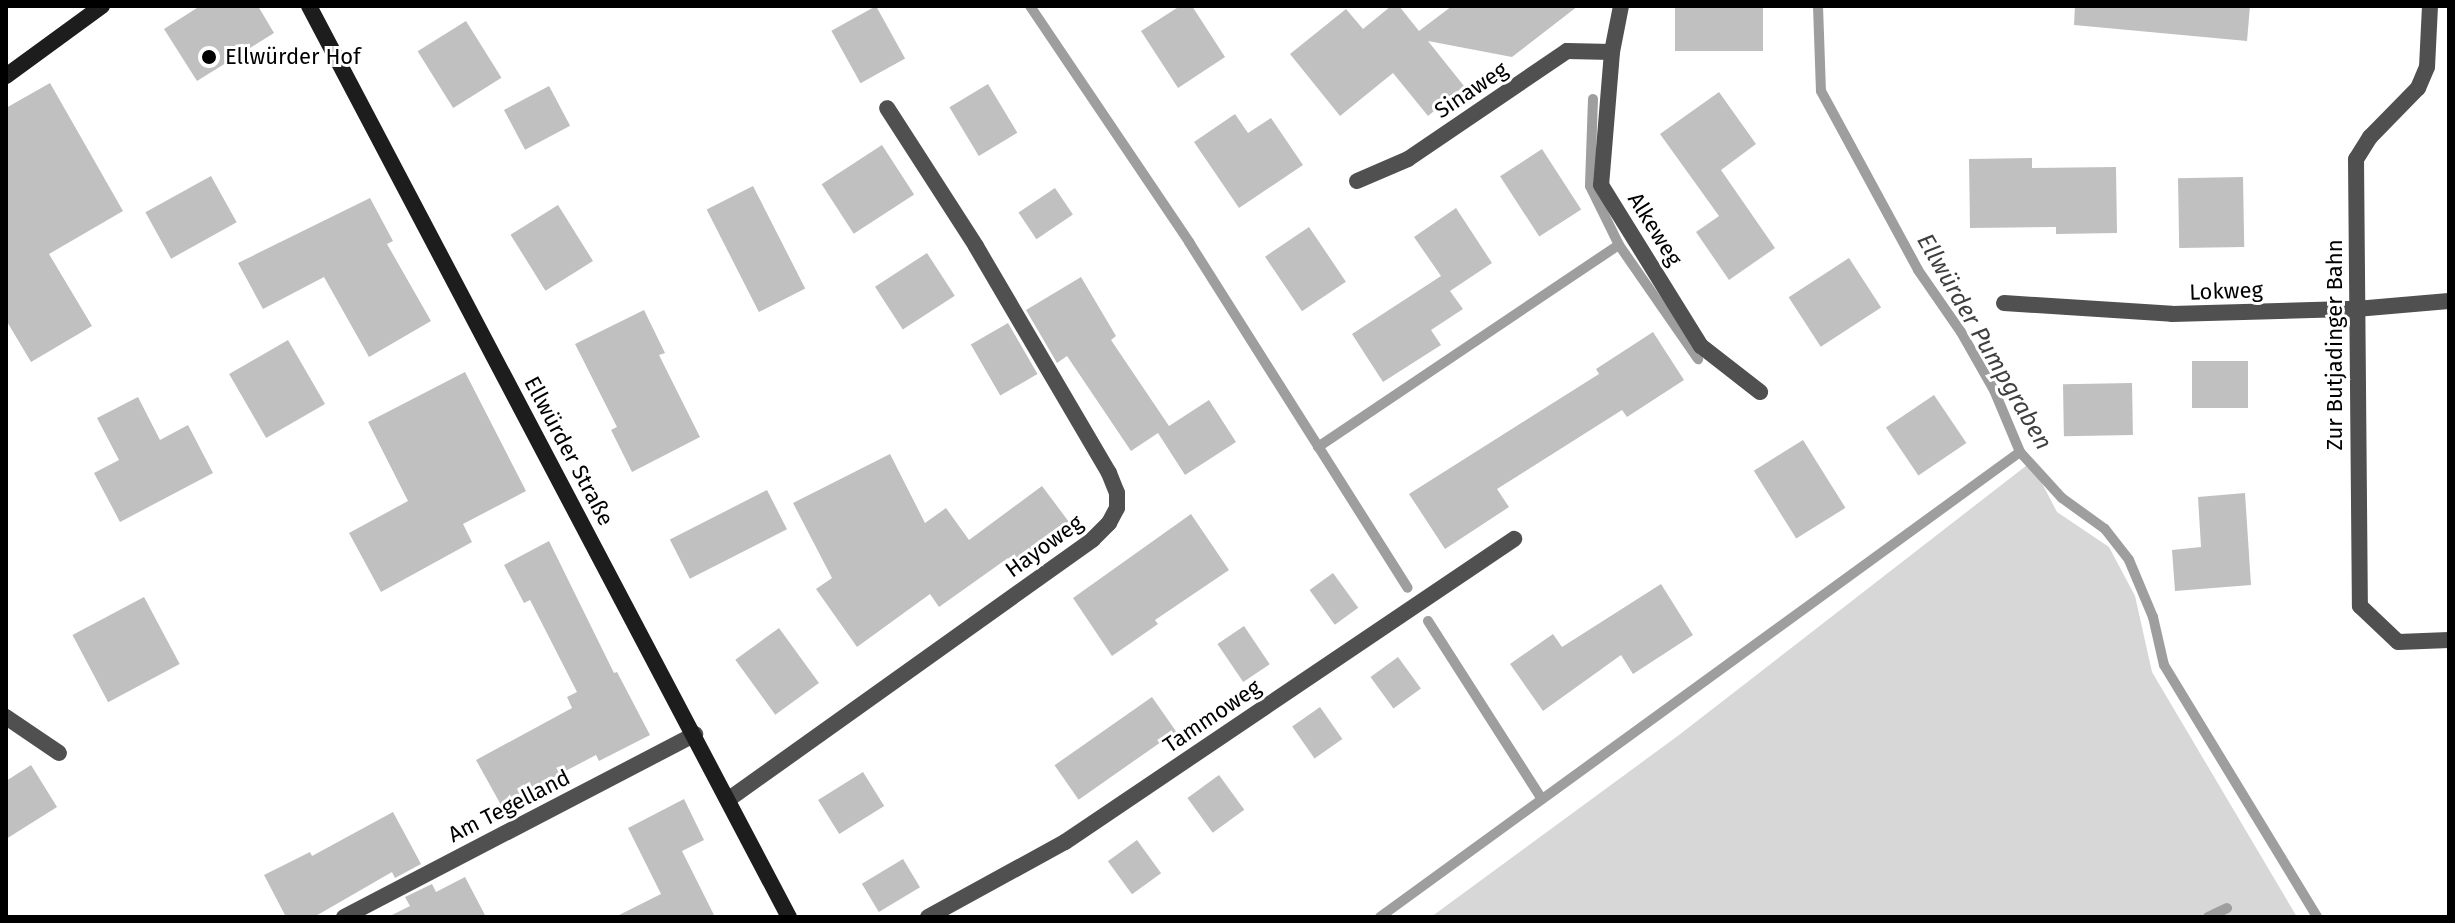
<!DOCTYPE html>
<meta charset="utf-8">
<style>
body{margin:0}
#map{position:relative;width:2455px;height:923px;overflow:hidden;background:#fff;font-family:"Fira Sans",sans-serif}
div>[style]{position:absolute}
.green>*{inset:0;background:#d7d7d7}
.stream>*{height:10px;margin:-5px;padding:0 5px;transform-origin:5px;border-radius:5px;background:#9e9e9e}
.building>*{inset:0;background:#c0c0c0;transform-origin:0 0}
.street>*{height:16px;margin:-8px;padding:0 8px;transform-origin:8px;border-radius:8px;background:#505050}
.secondary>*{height:16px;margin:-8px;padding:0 8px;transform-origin:8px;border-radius:8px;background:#1d1d1d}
.dots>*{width:22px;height:22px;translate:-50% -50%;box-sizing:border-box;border:4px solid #fff;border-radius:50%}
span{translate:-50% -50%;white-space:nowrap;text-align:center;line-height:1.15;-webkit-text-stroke:6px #fff;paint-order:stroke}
.poi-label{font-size:22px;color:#000}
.left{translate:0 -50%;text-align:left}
.street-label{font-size:22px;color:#000}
.water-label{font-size:24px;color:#3f3f3f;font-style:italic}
.frame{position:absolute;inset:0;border:8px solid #000;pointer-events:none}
</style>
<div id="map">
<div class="green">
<div style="clip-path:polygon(2031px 462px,2057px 512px,2109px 547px,2135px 596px,2152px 672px,2297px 917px,1431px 917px,1679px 735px)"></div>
</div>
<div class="stream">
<div style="left:1030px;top:6px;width:285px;rotate:56deg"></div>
<div style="left:1189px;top:242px;width:409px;rotate:57.7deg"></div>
<div style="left:1818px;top:6px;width:85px;rotate:88deg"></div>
<div style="left:1821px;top:91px;width:204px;rotate:61.5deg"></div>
<div style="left:1918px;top:270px;width:75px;rotate:55.3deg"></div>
<div style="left:1961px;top:332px;width:67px;rotate:60.4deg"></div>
<div style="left:1994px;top:390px;width:67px;rotate:67.2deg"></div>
<div style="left:2020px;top:452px;width:62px;rotate:47.6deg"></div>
<div style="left:2062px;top:498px;width:53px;rotate:35.8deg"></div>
<div style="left:2105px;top:529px;width:39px;rotate:52deg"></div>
<div style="left:2129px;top:560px;width:62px;rotate:67.2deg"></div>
<div style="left:2153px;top:617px;width:49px;rotate:77.1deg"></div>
<div style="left:2164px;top:665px;width:295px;rotate:58.7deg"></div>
<div style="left:1593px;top:99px;width:87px;rotate:92deg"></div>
<div style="left:1590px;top:186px;width:66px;rotate:63.8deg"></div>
<div style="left:1619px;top:245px;width:139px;rotate:55.3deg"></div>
<div style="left:1318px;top:447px;width:362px;rotate:-33.9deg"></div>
<div style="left:1428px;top:621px;width:211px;rotate:57.4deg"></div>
<div style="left:1380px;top:917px;width:791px;rotate:-36deg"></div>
<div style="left:2208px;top:917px;width:21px;rotate:-25deg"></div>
</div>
<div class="building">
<div style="clip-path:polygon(200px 6px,258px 6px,274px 33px,197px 81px,164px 29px)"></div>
<div style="left:876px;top:6px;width:60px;height:51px;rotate:61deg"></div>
<div style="clip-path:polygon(1180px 6px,1192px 6px,1225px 57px,1178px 88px,1141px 31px)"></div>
<div style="clip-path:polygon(1391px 6px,1399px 6px,1419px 31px,1452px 6px,1578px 6px,1512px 57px,1428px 41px,1464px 86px,1428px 116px,1393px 73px,1340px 116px,1290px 54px,1346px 9px,1363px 29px)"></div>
<div style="left:1675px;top:6px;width:88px;height:45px"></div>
<div style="clip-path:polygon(2075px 6px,2250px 6px,2247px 41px,2074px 25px)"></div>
<div style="left:466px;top:21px;width:67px;height:57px;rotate:58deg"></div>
<div style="clip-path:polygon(50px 83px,123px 211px,49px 254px,92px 326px,31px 362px,6px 320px,6px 108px)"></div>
<div style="left:988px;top:84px;width:57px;height:45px;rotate:59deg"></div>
<div style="left:549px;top:86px;width:45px;height:51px;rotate:62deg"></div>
<div style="clip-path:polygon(1719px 92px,1756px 144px,1721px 170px,1775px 248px,1729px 280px,1696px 232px,1719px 216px,1660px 134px)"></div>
<div style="clip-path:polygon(1235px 114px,1248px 133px,1271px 118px,1303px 165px,1239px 208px,1194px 142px)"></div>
<div style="left:882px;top:145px;width:59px;height:72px;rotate:57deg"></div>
<div style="left:1542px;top:149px;width:72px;height:50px;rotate:57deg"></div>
<div style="clip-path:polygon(2032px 158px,2032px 168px,2116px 167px,2117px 233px,2056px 234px,2056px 227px,1970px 228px,1969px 159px)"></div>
<div style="left:211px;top:176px;width:53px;height:75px;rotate:61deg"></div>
<div style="left:2243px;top:177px;width:70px;height:65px;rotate:89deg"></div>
<div style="left:753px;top:186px;width:115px;height:52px;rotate:63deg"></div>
<div style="left:1055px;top:188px;width:32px;height:44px;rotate:56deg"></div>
<div style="clip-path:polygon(370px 198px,393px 241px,387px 244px,431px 321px,369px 357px,324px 277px,263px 309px,238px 263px)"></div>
<div style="left:558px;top:205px;width:66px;height:56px;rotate:58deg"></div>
<div style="clip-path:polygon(1456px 208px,1492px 263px,1450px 291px,1463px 309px,1431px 330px,1441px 345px,1383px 382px,1352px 334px,1441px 276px,1414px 237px)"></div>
<div style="left:1309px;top:227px;width:66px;height:53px;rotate:56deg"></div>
<div style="left:927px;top:253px;width:51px;height:62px;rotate:57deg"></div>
<div style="left:1849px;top:258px;width:59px;height:72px;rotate:57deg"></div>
<div style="clip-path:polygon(1081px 277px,1116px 336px,1111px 340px,1169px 426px,1209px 400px,1236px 442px,1185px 475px,1158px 433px,1131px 451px,1067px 356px,1057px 363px,1026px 310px)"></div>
<div style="clip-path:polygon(644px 310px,665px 353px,659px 355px,700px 437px,632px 472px,611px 430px,617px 427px,575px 344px)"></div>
<div style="left:1008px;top:323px;width:59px;height:43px;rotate:60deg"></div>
<div style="clip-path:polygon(1653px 332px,1684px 380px,1627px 417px,1622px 410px,1497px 489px,1509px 507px,1445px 549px,1409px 494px,1599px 374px,1596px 369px)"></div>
<div style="left:288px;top:340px;width:74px;height:68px;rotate:60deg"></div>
<div style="left:2192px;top:361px;width:56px;height:47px"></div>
<div style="clip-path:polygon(465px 372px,526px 491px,463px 524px,472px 542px,381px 592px,349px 533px,408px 501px,368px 422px)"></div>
<div style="left:2132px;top:383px;width:52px;height:69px;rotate:89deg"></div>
<div style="left:1934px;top:395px;width:58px;height:58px;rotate:56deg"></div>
<div style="clip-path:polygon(138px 397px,160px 440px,188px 425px,213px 473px,120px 522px,94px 473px,119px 460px,97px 418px)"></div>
<div style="left:1803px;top:440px;width:80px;height:58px;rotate:58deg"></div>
<div style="clip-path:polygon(890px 454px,925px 523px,946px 508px,969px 540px,1042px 486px,1069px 522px,1012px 564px,1008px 558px,939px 607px,930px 594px,857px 647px,816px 589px,832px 578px,793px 503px)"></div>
<div style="left:767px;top:490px;width:44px;height:109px;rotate:63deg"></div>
<div style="clip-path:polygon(2245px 493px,2251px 585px,2175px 591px,2172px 550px,2201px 547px,2198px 497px)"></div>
<div style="clip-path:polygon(1191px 514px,1229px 570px,1155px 620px,1158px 624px,1112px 656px,1073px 598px)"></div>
<div style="clip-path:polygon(549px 541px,614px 673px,617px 672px,650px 735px,599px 761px,596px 755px,501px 805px,476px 760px,572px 708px,567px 697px,577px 692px,530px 600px,524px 603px,504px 565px)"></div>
<div style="left:1333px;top:573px;width:43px;height:29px;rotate:54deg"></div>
<div style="clip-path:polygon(1661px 584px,1693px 635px,1633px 674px,1621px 655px,1543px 711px,1510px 664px,1553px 634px,1562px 647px)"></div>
<div style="left:144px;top:597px;width:76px;height:81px;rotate:62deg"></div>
<div style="left:1244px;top:626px;width:46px;height:32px;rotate:56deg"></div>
<div style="left:779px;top:628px;width:68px;height:54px;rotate:54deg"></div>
<div style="left:1398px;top:657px;width:39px;height:34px;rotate:54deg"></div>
<div style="left:1152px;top:697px;width:42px;height:119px;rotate:55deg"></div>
<div style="left:1320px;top:707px;width:39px;height:34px;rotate:55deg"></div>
<div style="clip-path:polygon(31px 765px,57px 807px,6px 839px,6px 781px)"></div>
<div style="left:863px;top:772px;width:40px;height:53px;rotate:58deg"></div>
<div style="left:1219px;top:775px;width:43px;height:39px;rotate:54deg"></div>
<div style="clip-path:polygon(684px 799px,704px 840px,682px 851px,715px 917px,615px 917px,661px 894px,628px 828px)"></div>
<div style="clip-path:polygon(393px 812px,421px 864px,395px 878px,392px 872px,314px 917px,286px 917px,264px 875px,310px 852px,312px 856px)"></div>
<div style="left:1137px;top:840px;width:41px;height:36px;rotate:54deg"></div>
<div style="left:903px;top:859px;width:33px;height:48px;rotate:59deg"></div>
<div style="clip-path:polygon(465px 877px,486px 917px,388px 917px,410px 906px,405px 897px,432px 884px,436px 892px)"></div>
</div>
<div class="street">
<div style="left:1621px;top:6px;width:47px;rotate:101.1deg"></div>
<div style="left:1612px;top:52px;width:133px;rotate:94.7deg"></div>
<div style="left:1601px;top:185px;width:190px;rotate:58.2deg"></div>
<div style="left:1701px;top:346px;width:75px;rotate:37.9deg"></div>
<div style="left:2430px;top:6px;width:61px;rotate:92.8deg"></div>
<div style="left:2427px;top:67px;width:23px;rotate:113deg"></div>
<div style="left:2418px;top:88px;width:69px;rotate:134.4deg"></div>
<div style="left:2370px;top:137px;width:26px;rotate:122deg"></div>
<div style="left:2356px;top:159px;width:447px;rotate:89.5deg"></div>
<div style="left:2360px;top:606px;width:52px;rotate:43.5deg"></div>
<div style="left:2398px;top:642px;width:51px;rotate:-2.2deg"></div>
<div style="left:1357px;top:181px;width:56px;rotate:-23.3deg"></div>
<div style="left:1408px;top:159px;width:192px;rotate:-34.2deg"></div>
<div style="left:1567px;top:51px;width:45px;rotate:1.3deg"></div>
<div style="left:2004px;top:303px;width:168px;rotate:3.7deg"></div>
<div style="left:2172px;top:314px;width:184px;rotate:-1.6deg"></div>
<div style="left:2356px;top:309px;width:93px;rotate:-4.9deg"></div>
<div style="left:6px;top:717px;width:64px;rotate:34.2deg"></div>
<div style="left:729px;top:799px;width:447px;rotate:-35.5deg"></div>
<div style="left:1093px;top:539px;width:23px;rotate:-45deg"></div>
<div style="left:1109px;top:523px;width:17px;rotate:-62deg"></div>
<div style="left:1117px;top:508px;width:15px;rotate:-90deg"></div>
<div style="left:1117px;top:493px;width:22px;rotate:-112deg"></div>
<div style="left:1109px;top:473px;width:263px;rotate:-120.4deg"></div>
<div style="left:976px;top:246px;width:164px;rotate:-122.8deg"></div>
<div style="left:344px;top:917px;width:396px;rotate:-27.5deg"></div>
<div style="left:928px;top:917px;width:156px;rotate:-28.7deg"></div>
<div style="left:1065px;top:842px;width:542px;rotate:-34.01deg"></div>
</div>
<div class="secondary">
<div style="left:309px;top:6px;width:1030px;rotate:62.22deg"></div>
<div style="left:6px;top:76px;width:119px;rotate:-36.1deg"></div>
</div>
<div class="dots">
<div style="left:209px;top:57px;background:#000"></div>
</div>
<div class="poi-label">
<span class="left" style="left:225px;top:57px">Ellwürder Hof</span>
</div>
<div class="street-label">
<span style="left:1471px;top:90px;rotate:-34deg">Sinaweg</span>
<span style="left:1655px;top:229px;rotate:58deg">Alkeweg</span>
<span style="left:2226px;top:291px;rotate:-2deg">Lokweg</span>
<span style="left:2335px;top:345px;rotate:-90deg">Zur Butjadinger Bahn</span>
<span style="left:569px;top:451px;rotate:62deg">Ellwürder Straße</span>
<span style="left:1044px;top:546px;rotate:-36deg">Hayoweg</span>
<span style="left:1212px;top:716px;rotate:-34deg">Tammoweg</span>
<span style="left:509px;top:806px;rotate:-27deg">Am Tegelland</span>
</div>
<div class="water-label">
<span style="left:1984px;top:342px;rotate:60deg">Ellwürder Pumpgraben</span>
</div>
<div class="frame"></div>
</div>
